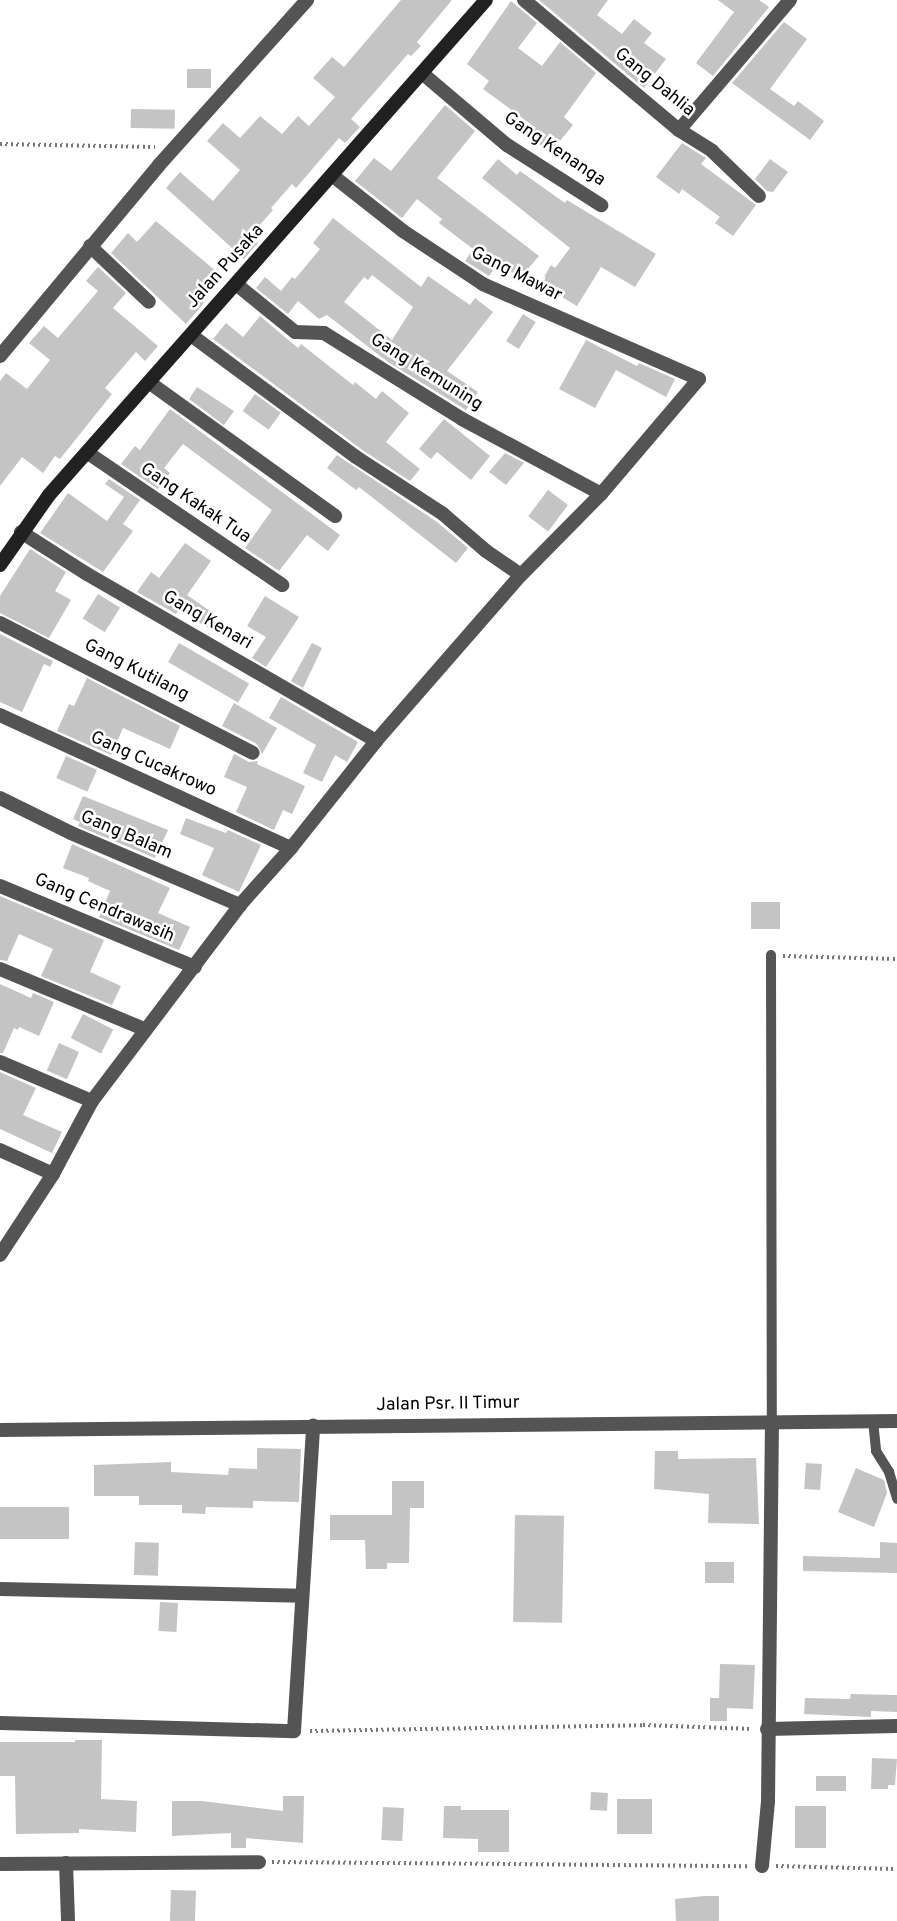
<!DOCTYPE html>
<style>
body{margin:0}
#map{position:relative;width:897px;height:1921px;overflow:hidden;background:#fff;font-family:Overpass,sans-serif}
div>[style]{position:absolute}
.building>*{inset:0;background:#c4c4c4;transform-origin:0 0}
.path>*{height:3.5px;margin-top:-1.75px;transform-origin:0;background:repeating-linear-gradient(90deg,#767676 0 2px,transparent 0 5.5px)}
.service>*{height:10px;margin:-5px;padding:0 5px;transform-origin:5px;border-radius:5px;background:#545454}
.minor>*{height:14px;margin:-7px;padding:0 7px;transform-origin:7px;border-radius:7px;background:#545454}
.secondary>*{height:14px;margin:-7px;padding:0 7px;transform-origin:7px;border-radius:7px;background:#212121}
span{translate:-50% -50%;white-space:nowrap;text-align:center;line-height:1.15;-webkit-text-stroke:5px #fff;paint-order:stroke}
.street-label{font-size:18px;color:#000}
</style>
<div id="map">
<div class="building">
<div style="clip-path:polygon(401px 0,452px 0,417px 42px,421px 46px,411px 56px,408px 54px,351px 119px,360px 127px,345px 143px,339px 138px,296px 188px,292px 184px,271px 208px,273px 210px,250px 236px,258px 243px,244px 259px,166px 188px,180px 172px,213px 201px,240px 170px,207px 141px,223px 123px,240px 138px,260px 116px,282px 134px,298px 116px,309px 126px,335px 97px,313px 78px,332px 57px,344px 67px)"></div>
<div style="clip-path:polygon(539px 0,608px 0,597px 15px,622px 34px,634px 19px,652px 33px,644px 43px,666px 59px,644px 88px)"></div>
<div style="clip-path:polygon(718px 0,759px 0,769px 7px,713px 76px,696px 63px,734px 12px)"></div>
<div style="clip-path:polygon(511px 1px,537px 23px,518px 48px,542px 66px,560px 42px,596px 73px,564px 117px,573px 125px,550px 153px,530px 136px,536px 128px,483px 89px,489px 81px,467px 64px)"></div>
<div style="clip-path:polygon(784px 22px,807px 39px,770px 89px,794px 106px,798px 101px,824px 121px,810px 140px,732px 83px)"></div>
<div style="left:187px;top:69px;width:24px;height:19px"></div>
<div style="clip-path:polygon(445px 105px,475px 131px,437px 178px,539px 256px,521px 277px,497px 265px,489px 276px,465px 261px,473px 249px,439px 223px,442px 219px,417px 199px,402px 218px,355px 181px,374px 158px,391px 171px)"></div>
<div style="left:131px;top:109px;width:44px;height:19px;rotate:1deg"></div>
<div style="clip-path:polygon(682px 143px,706px 158px,701px 164px,756px 205px,733px 236px,715px 223px,720px 217px,682px 189px,679px 194px,656px 177px)"></div>
<div style="clip-path:polygon(498px 159px,517px 175px,520px 171px,565px 203px,567px 200px,656px 254px,635px 287px,601px 267px,577px 306px,540px 284px,551px 265px,555px 268px,570px 248px,482px 178px)"></div>
<div style="clip-path:polygon(770px 159px,788px 172px,773px 192px,767px 191px,755px 179px)"></div>
<div style="clip-path:polygon(evenodd,333px 218px,421px 287px,428px 276px,470px 305px,475px 298px,493px 312px,447px 371px,478px 392px,466px 410px,388px 362px,327px 315px,319px 319px,298px 301px,288px 314px,256px 288px,265px 277px,281px 291px,292px 277px,295px 279px,320px 249px,313px 243px,333px 218px,372px 275px,413px 307px,392px 340px,344px 302px,364px 277px,368px 280px,372px 275px)"></div>
<div style="clip-path:polygon(156px 221px,217px 272px,196px 296px,204px 303px,186px 324px,111px 253px,128px 233px,137px 242px)"></div>
<div style="clip-path:polygon(98px 267px,126px 293px,113px 308px,158px 346px,145px 361px,136px 352px,105px 388px,112px 394px,60px 459px,55px 456px,43px 473px,22px 457px,0 486px,0 381px,6px 373px,27px 389px,50px 360px,29px 343px,44px 326px,58px 338px,98px 291px,86px 281px)"></div>
<div style="left:523px;top:314px;width:15px;height:32px;rotate:32deg"></div>
<div style="clip-path:polygon(260px 316px,298px 348px,301px 344px,353px 385px,355px 382px,376px 399px,382px 391px,409px 413px,386px 442px,420px 469px,410px 481px,361px 449px,213px 339px,226px 323px,243px 337px)"></div>
<div style="clip-path:polygon(586px 340px,637px 366px,639px 363px,675px 379px,666px 397px,616px 370px,595px 408px,559px 389px)"></div>
<div style="clip-path:polygon(197px 387px,234px 411px,224px 425px,189px 399px)"></div>
<div style="left:255px;top:394px;width:32px;height:21px;rotate:36deg"></div>
<div style="clip-path:polygon(170px 409px,340px 535px,328px 551px,307px 535px,279px 571px,245px 548px,272px 510px,183px 444px,164px 468px,170px 473px,158px 489px,121px 464px,135px 446px,140px 450px)"></div>
<div style="clip-path:polygon(444px 419px,490px 456px,471px 480px,437px 452px,431px 459px,419px 449px)"></div>
<div style="clip-path:polygon(505px 453px,524px 463px,506px 485px,489px 472px)"></div>
<div style="clip-path:polygon(337px 455px,437px 522px,468px 548px,456px 563px,359px 487px,356px 490px,327px 468px)"></div>
<div style="clip-path:polygon(109px 479px,140px 500px,123px 524px,133px 531px,103px 572px,40px 533px,68px 493px,107px 521px,124px 497px,105px 484px)"></div>
<div style="left:548px;top:490px;width:25px;height:33px;rotate:37deg"></div>
<div style="clip-path:polygon(185px 543px,211px 561px,187px 595px,216px 615px,207px 628px,180px 609px,176px 614px,137px 592px,151px 572px,159px 578px)"></div>
<div style="clip-path:polygon(30px 549px,66px 572px,55px 591px,71px 600px,49px 638px,0 613px,0 596px)"></div>
<div style="left:98px;top:594px;width:26px;height:29px;rotate:32deg"></div>
<div style="clip-path:polygon(265px 596px,299px 617px,266px 667px,252px 658px,266px 637px,247px 626px)"></div>
<div style="clip-path:polygon(0 634px,53px 661px,50px 667px,44px 664px,22px 712px,0 702px)"></div>
<div style="left:179px;top:643px;width:81px;height:22px;rotate:30deg"></div>
<div style="clip-path:polygon(312px 643px,322px 648px,303px 688px,291px 681px)"></div>
<div style="clip-path:polygon(87px 678px,180px 726px,170px 749px,123px 728px,111px 755px,57px 731px,69px 704px,74px 706px)"></div>
<div style="clip-path:polygon(281px 697px,358px 742px,347px 762px,335px 755px,322px 782px,303px 773px,316px 745px,269px 718px)"></div>
<div style="clip-path:polygon(234px 703px,277px 728px,262px 754px,257px 744px,222px 726px)"></div>
<div style="clip-path:polygon(234px 754px,249px 762px,258px 761px,257px 764px,305px 786px,292px 814px,283px 810px,274px 830px,236px 812px,247px 787px,224px 777px)"></div>
<div style="left:66px;top:756px;width:34px;height:24px;rotate:24deg"></div>
<div style="clip-path:polygon(83px 796px,168px 830px,155px 858px,78px 826px,80px 822px,73px 819px)"></div>
<div style="clip-path:polygon(186px 818px,226px 833px,228px 830px,261px 845px,239px 892px,202px 875px,214px 848px,180px 834px)"></div>
<div style="clip-path:polygon(72px 844px,170px 888px,158px 913px,190px 927px,179px 950px,99px 917px,110px 891px,88px 881px,89px 878px,63px 868px)"></div>
<div style="clip-path:polygon(0 896px,104px 940px,90px 972px,121px 986px,112px 1005px,41px 976px,53px 949px,19px 934px,7px 961px,0 960px)"></div>
<div style="left:751px;top:902px;width:29px;height:27px"></div>
<div style="clip-path:polygon(0 984px,31px 998px,33px 993px,54px 1002px,39px 1036px,19px 1027px,18px 1030px,14px 1028px,3px 1053px,0 1053px)"></div>
<div style="left:83px;top:1014px;width:34px;height:27px;rotate:27deg"></div>
<div style="left:59px;top:1043px;width:22px;height:30px;rotate:24deg"></div>
<div style="clip-path:polygon(0 1072px,36px 1088px,23px 1115px,62px 1132px,52px 1153px,0 1129px)"></div>
<div style="clip-path:polygon(257px 1448px,301px 1449px,299px 1502px,253px 1501px,253px 1508px,206px 1507px,205px 1514px,182px 1513px,182px 1505px,139px 1505px,139px 1496px,94px 1496px,94px 1465px,171px 1462px,171px 1472px,228px 1475px,229px 1468px,257px 1469px)"></div>
<div style="clip-path:polygon(655px 1451px,678px 1451px,678px 1459px,756px 1458px,759px 1524px,708px 1523px,709px 1494px,654px 1489px)"></div>
<div style="left:806px;top:1463px;width:16px;height:26px;rotate:4deg"></div>
<div style="clip-path:polygon(856px 1468px,884px 1480px,887px 1493px,874px 1527px,838px 1512px)"></div>
<div style="clip-path:polygon(392px 1481px,424px 1481px,424px 1508px,410px 1508px,409px 1563px,387px 1563px,387px 1569px,366px 1569px,365px 1540px,330px 1540px,330px 1515px,392px 1515px)"></div>
<div style="left:0;top:1507px;width:69px;height:32px"></div>
<div style="left:515px;top:1515px;width:49px;height:107px;rotate:1deg"></div>
<div style="left:135px;top:1542px;width:24px;height:33px;rotate:2deg"></div>
<div style="clip-path:polygon(880px 1542px,897px 1543px,897px 1573px,803px 1571px,803px 1556px,880px 1558px)"></div>
<div style="left:705px;top:1562px;width:29px;height:21px"></div>
<div style="left:160px;top:1602px;width:18px;height:29px;rotate:3deg"></div>
<div style="clip-path:polygon(720px 1664px,755px 1665px,753px 1709px,727px 1708px,727px 1721px,710px 1721px,710px 1698px,719px 1698px)"></div>
<div style="clip-path:polygon(851px 1694px,897px 1695px,897px 1712px,871px 1711px,871px 1717px,804px 1714px,805px 1698px,850px 1699px)"></div>
<div style="clip-path:polygon(75px 1740px,102px 1740px,101px 1799px,137px 1801px,136px 1832px,79px 1829px,79px 1833px,16px 1834px,15px 1776px,0 1776px,0 1742px,75px 1742px)"></div>
<div style="clip-path:polygon(872px 1758px,897px 1759px,895px 1785px,888px 1785px,888px 1789px,871px 1789px)"></div>
<div style="left:816px;top:1776px;width:30px;height:15px"></div>
<div style="left:591px;top:1792px;width:17px;height:18px;rotate:3deg"></div>
<div style="clip-path:polygon(283px 1796px,304px 1796px,303px 1843px,246px 1838px,246px 1848px,231px 1848px,231px 1833px,172px 1836px,172px 1801px,202px 1801px,283px 1811px)"></div>
<div style="left:617px;top:1799px;width:35px;height:35px"></div>
<div style="clip-path:polygon(444px 1806px,461px 1806px,461px 1810px,509px 1810px,509px 1852px,478px 1852px,478px 1839px,443px 1838px)"></div>
<div style="left:795px;top:1806px;width:31px;height:42px"></div>
<div style="left:383px;top:1807px;width:21px;height:33px;rotate:3deg"></div>
<div style="left:171px;top:1890px;width:25px;height:31px;rotate:2deg"></div>
<div style="clip-path:polygon(704px 1896px,719px 1896px,719px 1921px,676px 1921px,675px 1899px)"></div>
</div>
<div class="path">
<div style="left:0;top:144px;width:155px;rotate:1.1deg"></div>
<div style="left:783px;top:956px;width:114px;rotate:1.5deg"></div>
<div style="left:310px;top:1731px;width:333px;rotate:-1deg"></div>
<div style="left:643px;top:1725px;width:110px;rotate:2.1deg"></div>
<div style="left:272px;top:1862px;width:475px;rotate:0.5deg"></div>
<div style="left:776px;top:1866px;width:121px;rotate:1.4deg"></div>
</div>
<div class="service">
<div style="left:771px;top:955px;width:466px;rotate:89.9deg"></div>
<div style="left:873px;top:1421px;width:30px;rotate:84deg"></div>
<div style="left:876px;top:1451px;width:25px;rotate:58deg"></div>
<div style="left:889px;top:1472px;width:28px;rotate:73deg"></div>
</div>
<div class="minor">
<div style="left:524px;top:0;width:202px;rotate:40deg"></div>
<div style="left:679px;top:130px;width:39px;rotate:32deg"></div>
<div style="left:712px;top:151px;width:65px;rotate:43.8deg"></div>
<div style="left:422px;top:73px;width:111px;rotate:40.3deg"></div>
<div style="left:507px;top:145px;width:112px;rotate:32.6deg"></div>
<div style="left:679px;top:130px;width:171px;rotate:-49.5deg"></div>
<div style="left:90px;top:246px;width:81px;rotate:43.5deg"></div>
<div style="left:236px;top:284px;width:76px;rotate:39.1deg"></div>
<div style="left:295px;top:332px;width:29px;rotate:2deg"></div>
<div style="left:324px;top:333px;width:163px;rotate:31.9deg"></div>
<div style="left:462px;top:419px;width:158px;rotate:28.3deg"></div>
<div style="left:191px;top:335px;width:205px;rotate:36.5deg"></div>
<div style="left:356px;top:457px;width:104px;rotate:33.2deg"></div>
<div style="left:443px;top:514px;width:57px;rotate:40.7deg"></div>
<div style="left:486px;top:551px;width:42px;rotate:34.4deg"></div>
<div style="left:0;top:356px;width:249px;rotate:-50.2deg"></div>
<div style="left:159px;top:165px;width:222px;rotate:-48.1deg"></div>
<div style="left:150px;top:383px;width:228px;rotate:35.7deg"></div>
<div style="left:88px;top:453px;width:235px;rotate:34.2deg"></div>
<div style="left:21px;top:532px;width:78px;rotate:32.5deg"></div>
<div style="left:87px;top:574px;width:334px;rotate:30deg"></div>
<div style="left:0;top:623px;width:284px;rotate:27.2deg"></div>
<div style="left:0;top:715px;width:320px;rotate:24.6deg"></div>
<div style="left:0;top:798px;width:79px;rotate:26.2deg"></div>
<div style="left:71px;top:833px;width:184px;rotate:23.1deg"></div>
<div style="left:0;top:886px;width:211px;rotate:22.6deg"></div>
<div style="left:0;top:969px;width:156px;rotate:22.6deg"></div>
<div style="left:0;top:1062px;width:100px;rotate:23deg"></div>
<div style="left:0;top:1150px;width:58px;rotate:24.4deg"></div>
<div style="left:0;top:1255px;width:97px;rotate:-56.8deg"></div>
<div style="left:53px;top:1174px;width:83px;rotate:-61.9deg"></div>
<div style="left:92px;top:1101px;width:246px;rotate:-52.9deg"></div>
<div style="left:240px;top:905px;width:76px;rotate:-48.2deg"></div>
<div style="left:291px;top:848px;width:137px;rotate:-51.5deg"></div>
<div style="left:376px;top:741px;width:220px;rotate:-48.9deg"></div>
<div style="left:521px;top:575px;width:114px;rotate:-45.4deg"></div>
<div style="left:601px;top:494px;width:151px;rotate:-49.6deg"></div>
<div style="left:699px;top:379px;width:236px;rotate:-156.3deg"></div>
<div style="left:483px;top:284px;width:96px;rotate:-146.5deg"></div>
<div style="left:403px;top:231px;width:89px;rotate:-141.8deg"></div>
<div style="left:0;top:1430px;width:897px;rotate:-0.57deg"></div>
<div style="left:0;top:1589px;width:302px;rotate:1.3deg"></div>
<div style="left:0;top:1723px;width:294px;rotate:1.6deg"></div>
<div style="left:294px;top:1731px;width:306px;rotate:-86.4deg"></div>
<div style="left:767px;top:1729px;width:130px;rotate:-1.3deg"></div>
<div style="left:66px;top:1863px;width:58px;rotate:88deg"></div>
<div style="left:0;top:1864px;width:259px;rotate:-0.4deg"></div>
<div style="left:762px;top:1866px;width:65px;rotate:-84.7deg"></div>
<div style="left:768px;top:1801px;width:380px;rotate:-89.4deg"></div>
</div>
<div class="secondary">
<div style="left:0;top:565px;width:85px;rotate:-55deg"></div>
<div style="left:49px;top:495px;width:660px;rotate:-48.56deg"></div>
</div>
<div class="street-label">
<span style="left:654px;top:83px;rotate:39deg">Gang Dahlia</span>
<span style="left:554px;top:150px;rotate:34deg">Gang Kenanga</span>
<span style="left:226px;top:267px;rotate:-48deg">Jalan Pusaka</span>
<span style="left:516px;top:275px;rotate:27deg">Gang Mawar</span>
<span style="left:426px;top:373px;rotate:32deg">Gang Kemuning</span>
<span style="left:195px;top:504px;rotate:34deg">Gang Kakak Tua</span>
<span style="left:207px;top:621px;rotate:30deg">Gang Kenari</span>
<span style="left:136px;top:671px;rotate:27deg">Gang Kutilang</span>
<span style="left:153px;top:765px;rotate:24deg">Gang Cucakrowo</span>
<span style="left:126px;top:836px;rotate:23deg">Gang Balam</span>
<span style="left:104px;top:909px;rotate:23deg">Gang Cendrawasih</span>
<span style="left:448px;top:1405px;rotate:-1deg">Jalan Psr. II Timur</span>
</div>
</div>
